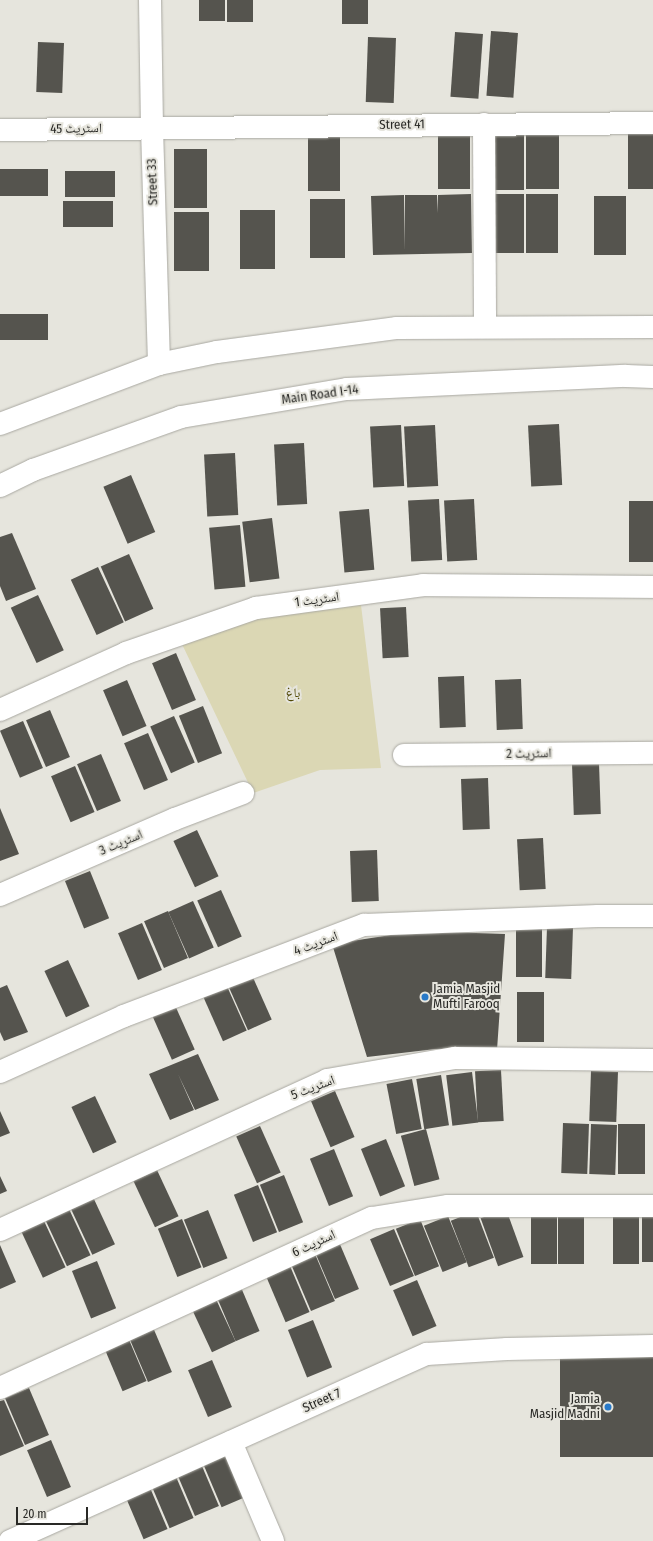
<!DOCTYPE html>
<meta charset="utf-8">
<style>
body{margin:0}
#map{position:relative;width:653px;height:1541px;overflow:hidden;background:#e6e5dd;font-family:"Fira Sans Condensed","Noto Naskh Arabic",sans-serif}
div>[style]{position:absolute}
.green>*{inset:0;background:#dbd7b4}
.building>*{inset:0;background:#55544e;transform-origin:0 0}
.roads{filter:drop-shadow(0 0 1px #a9a8a1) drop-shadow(0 0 1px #a9a8a1)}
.minor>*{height:22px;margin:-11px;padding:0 11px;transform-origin:11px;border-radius:11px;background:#fff}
.secondary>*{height:22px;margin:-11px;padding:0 11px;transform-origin:11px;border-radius:11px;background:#fff}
.dots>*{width:11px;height:11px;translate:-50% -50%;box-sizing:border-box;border:2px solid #e6e5dd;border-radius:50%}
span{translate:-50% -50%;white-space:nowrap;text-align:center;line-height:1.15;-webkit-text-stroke:4px #e6e5dd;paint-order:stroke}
.street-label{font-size:13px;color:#292926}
.park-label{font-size:13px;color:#4f4702}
.poi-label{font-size:13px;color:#292926}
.left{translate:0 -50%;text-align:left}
.right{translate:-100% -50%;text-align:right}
.scale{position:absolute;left:16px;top:1507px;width:72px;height:18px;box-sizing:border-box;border:2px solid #292926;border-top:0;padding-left:5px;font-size:12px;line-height:14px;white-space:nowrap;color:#292926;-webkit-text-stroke:3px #e6e5dd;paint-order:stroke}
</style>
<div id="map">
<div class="green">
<div style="clip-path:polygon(361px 605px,381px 768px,320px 770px,253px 793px,181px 642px,258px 618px)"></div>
</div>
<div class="building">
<div style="left:199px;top:0;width:26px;height:21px"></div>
<div style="left:227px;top:0;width:26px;height:22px"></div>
<div style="left:342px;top:0;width:26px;height:24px"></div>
<div style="left:491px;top:31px;width:27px;height:65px;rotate:4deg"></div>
<div style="left:455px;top:32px;width:28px;height:65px;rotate:4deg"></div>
<div style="left:368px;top:37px;width:28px;height:65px;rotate:2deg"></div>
<div style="left:38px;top:42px;width:26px;height:50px;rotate:2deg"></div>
<div style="left:438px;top:130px;width:32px;height:59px"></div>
<div style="left:526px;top:130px;width:33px;height:59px"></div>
<div style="left:628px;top:130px;width:25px;height:59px"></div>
<div style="left:492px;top:131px;width:32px;height:59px"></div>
<div style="left:308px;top:132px;width:32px;height:59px"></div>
<div style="left:174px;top:149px;width:33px;height:59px"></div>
<div style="left:0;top:169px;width:48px;height:27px"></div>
<div style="left:65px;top:171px;width:50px;height:26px"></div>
<div style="clip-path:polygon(471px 194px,472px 253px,373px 255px,371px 196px,404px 195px,405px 251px,405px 195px,437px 195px,438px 213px,438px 195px)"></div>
<div style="left:492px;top:194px;width:32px;height:59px"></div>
<div style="left:526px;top:194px;width:32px;height:59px"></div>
<div style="left:594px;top:196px;width:32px;height:59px"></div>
<div style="left:310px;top:199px;width:35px;height:59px"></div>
<div style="left:63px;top:201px;width:50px;height:26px"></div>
<div style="left:240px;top:210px;width:35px;height:59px"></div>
<div style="left:174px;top:212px;width:35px;height:59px"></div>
<div style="left:0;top:314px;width:48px;height:26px"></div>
<div style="left:559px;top:424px;width:61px;height:31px;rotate:87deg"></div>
<div style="left:401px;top:425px;width:61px;height:31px;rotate:87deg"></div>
<div style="left:435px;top:425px;width:61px;height:31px;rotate:87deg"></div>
<div style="left:304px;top:443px;width:61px;height:30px;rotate:87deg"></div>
<div style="left:235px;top:453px;width:62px;height:31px;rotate:87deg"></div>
<div style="left:131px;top:475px;width:62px;height:30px;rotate:67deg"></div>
<div style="left:439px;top:499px;width:61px;height:31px;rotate:87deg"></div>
<div style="left:474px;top:499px;width:61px;height:30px;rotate:87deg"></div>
<div style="left:653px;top:501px;width:61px;height:24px;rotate:90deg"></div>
<div style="left:369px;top:509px;width:61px;height:30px;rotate:85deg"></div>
<div style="left:272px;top:518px;width:61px;height:30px;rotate:83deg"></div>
<div style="left:240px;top:525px;width:62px;height:31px;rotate:85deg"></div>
<div style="clip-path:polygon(12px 533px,36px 589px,6px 601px,0 586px,0 537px)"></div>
<div style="left:129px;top:554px;width:60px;height:31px;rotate:66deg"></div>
<div style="left:98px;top:567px;width:61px;height:30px;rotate:65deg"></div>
<div style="left:38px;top:595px;width:61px;height:30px;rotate:65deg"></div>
<div style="left:406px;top:607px;width:50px;height:26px;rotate:87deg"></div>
<div style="left:176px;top:653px;width:51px;height:26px;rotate:67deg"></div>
<div style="left:464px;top:676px;width:51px;height:26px;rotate:88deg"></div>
<div style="left:521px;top:679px;width:50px;height:26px;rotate:88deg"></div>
<div style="left:127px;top:680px;width:50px;height:26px;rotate:67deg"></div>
<div style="left:203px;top:706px;width:51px;height:26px;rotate:68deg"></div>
<div style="left:50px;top:710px;width:51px;height:26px;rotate:67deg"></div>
<div style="left:174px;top:716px;width:51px;height:26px;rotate:66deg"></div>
<div style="left:23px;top:721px;width:51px;height:25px;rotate:67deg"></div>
<div style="left:148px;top:733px;width:51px;height:26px;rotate:67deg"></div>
<div style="left:101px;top:754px;width:51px;height:26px;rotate:67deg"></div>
<div style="left:599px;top:763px;width:51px;height:27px;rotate:88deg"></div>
<div style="left:75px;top:766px;width:50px;height:26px;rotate:67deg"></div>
<div style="left:488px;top:778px;width:51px;height:27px;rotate:88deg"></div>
<div style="clip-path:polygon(0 808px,19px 854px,0 861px)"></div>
<div style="left:197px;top:830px;width:51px;height:26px;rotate:65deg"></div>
<div style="left:543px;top:838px;width:51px;height:26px;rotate:87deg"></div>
<div style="left:377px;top:850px;width:51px;height:27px;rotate:88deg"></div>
<div style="left:90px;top:871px;width:51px;height:27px;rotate:68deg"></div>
<div style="left:221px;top:890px;width:51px;height:26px;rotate:66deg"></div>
<div style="left:193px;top:901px;width:51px;height:27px;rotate:66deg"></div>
<div style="left:168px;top:911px;width:51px;height:26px;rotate:67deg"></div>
<div style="left:142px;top:923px;width:51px;height:26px;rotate:67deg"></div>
<div style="left:516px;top:927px;width:26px;height:50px"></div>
<div style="left:547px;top:927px;width:26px;height:51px;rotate:2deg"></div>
<div style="clip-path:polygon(417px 931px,505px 934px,497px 1050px,436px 1049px,367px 1057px,332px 944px)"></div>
<div style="left:68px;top:960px;width:51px;height:26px;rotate:65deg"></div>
<div style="left:251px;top:973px;width:51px;height:26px;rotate:66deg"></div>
<div style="left:226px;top:984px;width:51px;height:26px;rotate:66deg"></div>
<div style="clip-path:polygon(7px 985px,28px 1032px,4px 1041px,0 1032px,0 988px)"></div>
<div style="left:517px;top:992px;width:27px;height:50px"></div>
<div style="left:174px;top:1003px;width:51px;height:25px;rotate:66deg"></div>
<div style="clip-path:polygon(198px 1054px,219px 1100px,195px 1110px,178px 1074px,194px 1110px,170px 1120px,149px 1074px)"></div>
<div style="left:501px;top:1070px;width:51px;height:26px;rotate:87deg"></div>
<div style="left:591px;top:1071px;width:27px;height:50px;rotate:2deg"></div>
<div style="left:472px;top:1072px;width:51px;height:26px;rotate:83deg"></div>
<div style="left:441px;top:1075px;width:51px;height:25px;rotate:81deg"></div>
<div style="left:412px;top:1079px;width:51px;height:26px;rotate:79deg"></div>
<div style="left:335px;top:1091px;width:50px;height:26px;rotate:67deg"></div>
<div style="left:95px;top:1096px;width:51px;height:26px;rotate:65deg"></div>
<div style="clip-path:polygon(0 1111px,10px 1133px,0 1137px)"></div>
<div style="left:563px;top:1123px;width:26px;height:50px;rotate:2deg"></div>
<div style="left:591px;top:1124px;width:26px;height:50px;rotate:2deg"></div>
<div style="left:618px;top:1124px;width:27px;height:50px"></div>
<div style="left:260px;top:1126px;width:51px;height:26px;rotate:66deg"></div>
<div style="left:426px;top:1129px;width:52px;height:26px;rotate:75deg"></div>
<div style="left:386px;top:1139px;width:51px;height:27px;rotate:68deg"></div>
<div style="left:334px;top:1149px;width:51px;height:26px;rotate:68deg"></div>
<div style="left:157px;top:1170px;width:51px;height:26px;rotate:65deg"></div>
<div style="left:284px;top:1175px;width:51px;height:26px;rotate:68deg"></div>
<div style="clip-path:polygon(0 1176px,7px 1191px,0 1194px)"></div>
<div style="left:258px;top:1185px;width:51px;height:26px;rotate:68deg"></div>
<div style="left:93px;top:1197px;width:52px;height:25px;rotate:65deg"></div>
<div style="left:69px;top:1209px;width:51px;height:26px;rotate:65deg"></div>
<div style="left:506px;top:1209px;width:51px;height:27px;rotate:70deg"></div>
<div style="left:208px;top:1210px;width:52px;height:26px;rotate:68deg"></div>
<div style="left:476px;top:1211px;width:50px;height:27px;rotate:69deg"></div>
<div style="left:642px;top:1212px;width:11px;height:50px"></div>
<div style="left:531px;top:1214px;width:26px;height:50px"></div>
<div style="left:558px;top:1214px;width:26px;height:50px"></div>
<div style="left:613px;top:1214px;width:26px;height:50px"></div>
<div style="left:448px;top:1216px;width:50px;height:26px;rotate:68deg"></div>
<div style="left:182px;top:1219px;width:52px;height:26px;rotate:68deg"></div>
<div style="left:420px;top:1219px;width:51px;height:26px;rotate:68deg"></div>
<div style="left:44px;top:1221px;width:51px;height:25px;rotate:65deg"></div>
<div style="left:394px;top:1229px;width:51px;height:26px;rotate:67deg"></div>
<div style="left:339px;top:1242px;width:51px;height:26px;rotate:67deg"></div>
<div style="clip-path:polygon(0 1245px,16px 1282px,0 1289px)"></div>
<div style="left:315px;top:1254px;width:51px;height:26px;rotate:67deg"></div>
<div style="left:97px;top:1261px;width:51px;height:27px;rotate:68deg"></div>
<div style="left:290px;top:1266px;width:50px;height:26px;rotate:67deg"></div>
<div style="left:417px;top:1280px;width:50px;height:26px;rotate:67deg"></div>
<div style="left:240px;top:1285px;width:50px;height:26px;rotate:67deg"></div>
<div style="left:214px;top:1295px;width:51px;height:26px;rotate:65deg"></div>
<div style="left:313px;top:1320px;width:51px;height:27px;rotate:68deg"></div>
<div style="left:152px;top:1325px;width:51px;height:26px;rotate:67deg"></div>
<div style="left:127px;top:1335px;width:50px;height:26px;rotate:67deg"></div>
<div style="left:560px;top:1356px;width:93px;height:101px"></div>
<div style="left:212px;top:1360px;width:51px;height:26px;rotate:67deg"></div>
<div style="left:29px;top:1388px;width:51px;height:26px;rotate:67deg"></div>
<div style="clip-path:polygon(4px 1400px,24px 1446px,0 1456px,0 1401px)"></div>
<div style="left:51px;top:1440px;width:51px;height:26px;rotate:67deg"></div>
<div style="left:226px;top:1451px;width:50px;height:26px;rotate:67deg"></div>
<div style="left:199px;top:1459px;width:51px;height:26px;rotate:67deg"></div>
<div style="left:174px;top:1472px;width:50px;height:26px;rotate:67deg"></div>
<div style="left:148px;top:1483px;width:50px;height:26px;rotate:67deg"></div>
</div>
<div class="roads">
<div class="minor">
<div style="left:150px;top:0;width:128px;rotate:89.1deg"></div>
<div style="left:152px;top:128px;width:236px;rotate:88.3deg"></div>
<div style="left:484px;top:124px;width:203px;rotate:89.7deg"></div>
<div style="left:0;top:130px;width:653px;rotate:-0.61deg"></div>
<div style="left:0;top:710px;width:138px;rotate:-24.3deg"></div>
<div style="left:126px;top:653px;width:138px;rotate:-19.1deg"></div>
<div style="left:256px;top:608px;width:169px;rotate:-7.8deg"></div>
<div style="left:423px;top:585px;width:230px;rotate:0.5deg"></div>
<div style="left:404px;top:755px;width:249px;rotate:-0.5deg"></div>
<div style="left:0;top:895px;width:191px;rotate:-23.5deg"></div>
<div style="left:175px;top:819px;width:73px;rotate:-20.9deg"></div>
<div style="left:0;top:1072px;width:136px;rotate:-24.3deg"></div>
<div style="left:124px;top:1016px;width:257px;rotate:-20.8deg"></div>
<div style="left:364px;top:925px;width:234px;rotate:-2.2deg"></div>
<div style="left:598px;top:916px;width:55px"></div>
<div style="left:0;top:1230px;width:360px;rotate:-24.6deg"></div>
<div style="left:327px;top:1080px;width:130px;rotate:-9.8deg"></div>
<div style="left:455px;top:1058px;width:198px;rotate:0.6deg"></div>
<div style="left:0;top:1388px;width:409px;rotate:-24.6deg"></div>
<div style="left:372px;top:1218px;width:77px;rotate:-9deg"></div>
<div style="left:448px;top:1206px;width:205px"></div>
<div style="left:231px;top:1442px;width:108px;rotate:67deg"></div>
<div style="left:10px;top:1541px;width:457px;rotate:-24.2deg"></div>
<div style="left:427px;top:1354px;width:80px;rotate:-3.6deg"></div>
<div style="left:507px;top:1349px;width:146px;rotate:-1.2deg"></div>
</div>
<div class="secondary">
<div style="left:0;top:424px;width:170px;rotate:-20.7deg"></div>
<div style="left:159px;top:364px;width:59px;rotate:-11.7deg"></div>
<div style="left:217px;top:352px;width:182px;rotate:-7.6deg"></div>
<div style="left:397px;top:328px;width:256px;rotate:-0.2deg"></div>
<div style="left:0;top:486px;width:37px;rotate:-26deg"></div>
<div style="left:33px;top:470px;width:157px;rotate:-19.7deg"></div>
<div style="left:181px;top:417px;width:168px;rotate:-9.6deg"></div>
<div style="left:347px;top:389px;width:279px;rotate:-2.7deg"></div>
<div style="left:626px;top:376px;width:27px;rotate:2deg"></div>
</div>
</div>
<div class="dots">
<div style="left:425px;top:997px;background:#2879c8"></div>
<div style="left:608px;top:1407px;background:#2879c8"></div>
</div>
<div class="street-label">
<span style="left:402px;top:125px;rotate:-1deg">Street 41</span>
<span style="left:76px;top:129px;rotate:-1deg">اسٹریٹ 45</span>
<span style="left:153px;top:182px;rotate:-92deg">Street 33</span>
<span style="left:320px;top:395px;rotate:-8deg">Main Road I-14</span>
<span style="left:317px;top:600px;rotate:-8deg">اسٹریٹ 1</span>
<span style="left:529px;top:754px;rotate:-1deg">اسٹریٹ 2</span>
<span style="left:121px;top:843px;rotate:-23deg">اسٹریٹ 3</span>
<span style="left:316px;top:944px;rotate:-21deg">اسٹریٹ 4</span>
<span style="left:313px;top:1088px;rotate:-21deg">اسٹریٹ 5</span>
<span style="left:314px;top:1244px;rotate:-25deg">اسٹریٹ 6</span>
<span style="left:322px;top:1401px;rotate:-24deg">Street 7</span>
</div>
<div class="park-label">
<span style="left:293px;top:693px">باغ</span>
</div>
<div class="poi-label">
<span class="left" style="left:433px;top:997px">Jamia Masjid<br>Mufti Farooq</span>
<span class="right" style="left:600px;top:1407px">Jamia<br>Masjid Madni</span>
</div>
<div class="scale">20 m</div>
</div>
